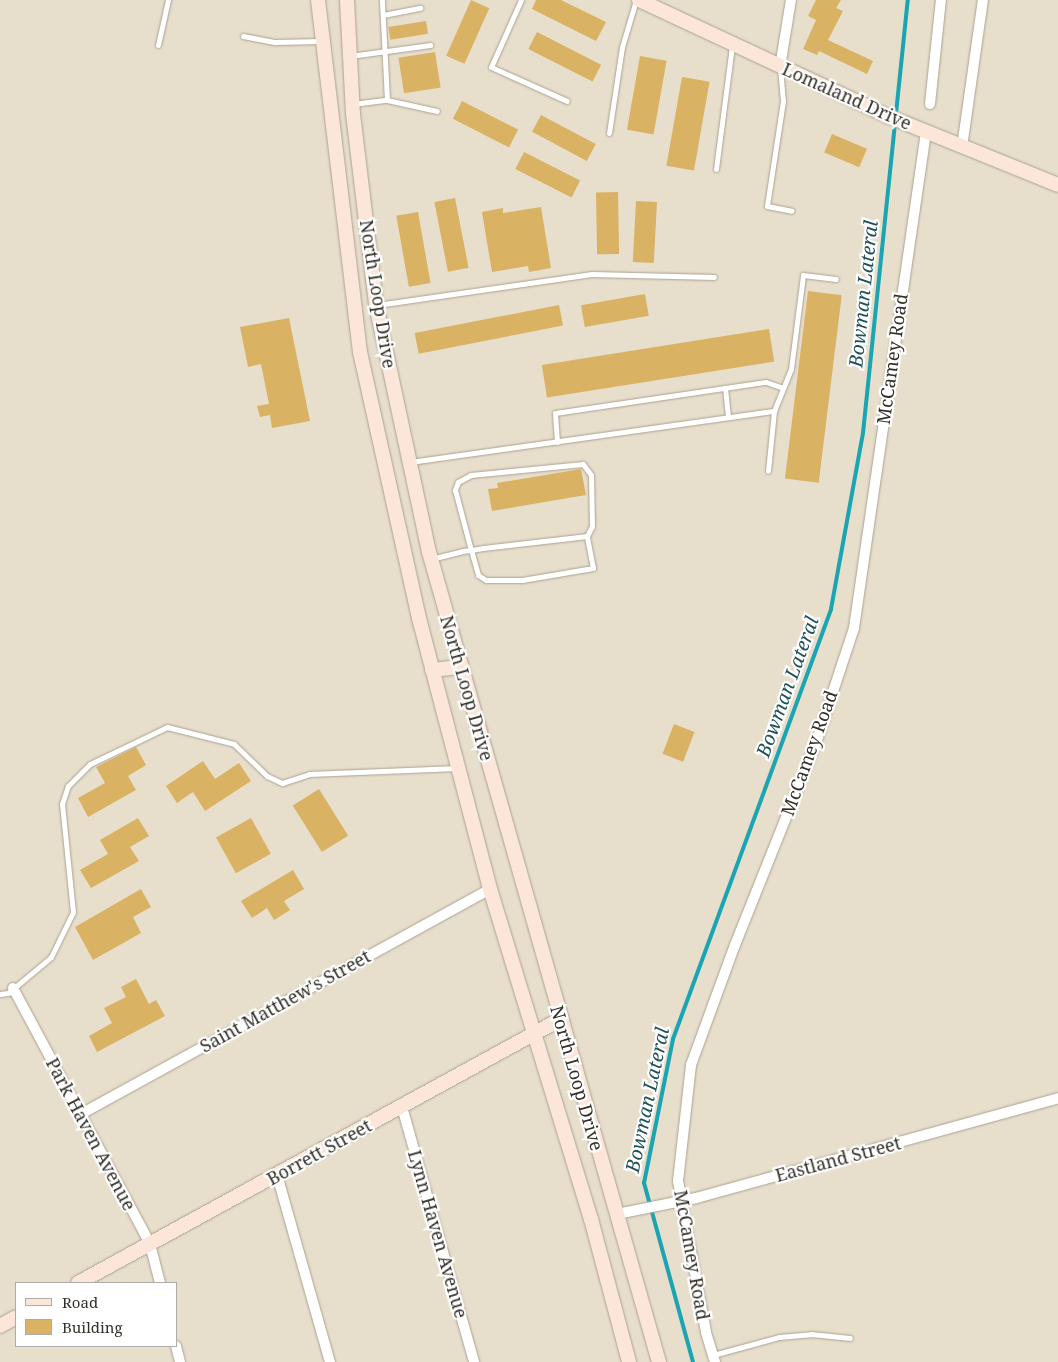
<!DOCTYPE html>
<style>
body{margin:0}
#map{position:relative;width:1058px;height:1362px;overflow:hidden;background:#e7decc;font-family:"Noto Serif",serif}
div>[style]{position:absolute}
.stream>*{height:4px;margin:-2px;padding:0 2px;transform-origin:2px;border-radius:2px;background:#1ba4b2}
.building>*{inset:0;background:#d9b363;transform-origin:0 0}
.roads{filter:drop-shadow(0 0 1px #aba291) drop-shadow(0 0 1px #aba291)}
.lane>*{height:5px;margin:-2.5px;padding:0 2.5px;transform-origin:2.5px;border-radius:2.5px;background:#fff}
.street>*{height:10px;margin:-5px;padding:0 5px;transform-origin:5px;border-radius:5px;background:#fff}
.secondary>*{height:14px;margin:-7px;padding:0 7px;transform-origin:7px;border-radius:7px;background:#fce5d9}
span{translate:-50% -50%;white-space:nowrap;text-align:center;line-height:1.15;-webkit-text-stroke:4.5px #fff;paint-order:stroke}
.street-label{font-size:18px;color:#322f28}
.water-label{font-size:19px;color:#1e5157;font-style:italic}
.legend{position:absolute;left:15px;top:1282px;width:162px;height:65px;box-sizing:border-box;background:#fff;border:1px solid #adaca9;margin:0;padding:6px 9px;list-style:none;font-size:15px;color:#322f28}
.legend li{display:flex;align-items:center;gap:10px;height:25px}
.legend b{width:25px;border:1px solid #adaca9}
</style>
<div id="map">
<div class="stream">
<div style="left:693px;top:1362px;width:186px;rotate:-105.3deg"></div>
<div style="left:644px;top:1183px;width:147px;rotate:-78.6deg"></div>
<div style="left:673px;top:1039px;width:458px;rotate:-69.8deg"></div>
<div style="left:831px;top:609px;width:179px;rotate:-79.7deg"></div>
<div style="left:863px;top:433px;width:435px;rotate:-84.1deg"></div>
</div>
<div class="building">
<div style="left:471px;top:0;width:20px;height:61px;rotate:24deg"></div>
<div style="clip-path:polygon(536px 0,561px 0,606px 22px,596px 41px,532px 9px)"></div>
<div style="clip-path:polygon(816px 0,841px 0,836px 8px,843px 11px,828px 40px,873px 61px,867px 74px,819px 51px,817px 55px,803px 49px,816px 20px,808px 16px)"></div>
<div style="left:426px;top:21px;width:13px;height:38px;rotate:81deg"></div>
<div style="left:537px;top:32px;width:72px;height:19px;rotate:27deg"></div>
<div style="left:435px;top:52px;width:36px;height:37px;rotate:81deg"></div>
<div style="left:640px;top:56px;width:27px;height:75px;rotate:10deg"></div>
<div style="left:682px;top:77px;width:28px;height:90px;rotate:10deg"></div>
<div style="left:462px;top:101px;width:63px;height:20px;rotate:27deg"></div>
<div style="left:541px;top:115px;width:62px;height:19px;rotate:28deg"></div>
<div style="left:832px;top:134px;width:38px;height:20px;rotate:23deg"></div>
<div style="left:524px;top:152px;width:63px;height:19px;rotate:27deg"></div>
<div style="left:618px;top:192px;width:62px;height:22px;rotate:89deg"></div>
<div style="left:455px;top:198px;width:71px;height:21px;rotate:79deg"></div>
<div style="left:636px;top:201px;width:21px;height:61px;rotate:3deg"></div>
<div style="clip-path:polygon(541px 207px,551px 268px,529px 272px,528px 266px,492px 272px,482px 212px,503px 208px,503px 213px)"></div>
<div style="left:418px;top:212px;width:72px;height:22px;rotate:80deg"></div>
<div style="left:808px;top:291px;width:34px;height:189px;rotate:7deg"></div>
<div style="left:645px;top:294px;width:22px;height:65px;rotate:80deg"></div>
<div style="left:559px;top:305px;width:21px;height:147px;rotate:79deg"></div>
<div style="clip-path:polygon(289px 318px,310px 421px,272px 428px,270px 415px,260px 417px,257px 406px,269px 404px,261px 364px,248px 367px,240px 327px)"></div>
<div style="left:769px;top:329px;width:33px;height:230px;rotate:81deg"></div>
<div style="clip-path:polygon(581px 469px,586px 495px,492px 511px,488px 489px,498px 488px,497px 483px)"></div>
<div style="left:674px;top:724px;width:22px;height:32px;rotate:21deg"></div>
<div style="clip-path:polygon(136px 747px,146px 765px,128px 776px,136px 790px,88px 817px,78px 798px,105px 783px,96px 767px)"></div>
<div style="clip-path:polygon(203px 761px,215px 779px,239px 763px,251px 781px,205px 811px,193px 792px,177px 803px,166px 786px)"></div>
<div style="left:319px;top:789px;width:55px;height:31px;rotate:58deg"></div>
<div style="clip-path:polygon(138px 818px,149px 836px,130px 847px,139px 861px,91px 888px,80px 870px,108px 854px,100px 840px)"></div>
<div style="left:251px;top:818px;width:41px;height:40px;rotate:61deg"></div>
<div style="clip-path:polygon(293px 870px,304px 889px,284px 901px,290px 910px,274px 920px,267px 908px,252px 918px,241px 901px)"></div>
<div style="clip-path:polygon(141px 889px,151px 907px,133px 917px,141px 933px,93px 960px,75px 927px)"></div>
<div style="clip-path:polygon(136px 979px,149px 1004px,156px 1000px,165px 1016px,97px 1052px,89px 1036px,112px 1023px,104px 1008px,126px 997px,121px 987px)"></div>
</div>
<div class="roads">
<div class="lane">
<div style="left:521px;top:0;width:73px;rotate:114.1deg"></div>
<div style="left:491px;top:67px;width:83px;rotate:24.1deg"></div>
<div style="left:383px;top:15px;width:38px;rotate:-11deg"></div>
<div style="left:243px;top:36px;width:33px;rotate:11deg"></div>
<div style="left:275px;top:42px;width:47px;rotate:-1.2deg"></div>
<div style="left:158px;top:45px;width:46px;rotate:-77.5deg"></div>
<div style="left:350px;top:56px;width:81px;rotate:-7.8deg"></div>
<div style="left:780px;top:67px;width:34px;rotate:85deg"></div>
<div style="left:783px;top:101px;width:106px;rotate:98.7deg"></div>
<div style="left:767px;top:206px;width:25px;rotate:11deg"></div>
<div style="left:387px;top:100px;width:51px;rotate:12.4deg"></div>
<div style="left:352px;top:104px;width:35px;rotate:-7deg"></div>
<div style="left:387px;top:100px;width:100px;rotate:-92.9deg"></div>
<div style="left:609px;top:133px;width:87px;rotate:-81.4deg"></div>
<div style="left:622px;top:47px;width:49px;rotate:-73.4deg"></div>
<div style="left:716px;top:169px;width:125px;rotate:-82.6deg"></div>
<div style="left:377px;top:305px;width:217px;rotate:-8.2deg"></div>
<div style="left:592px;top:274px;width:122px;rotate:1.4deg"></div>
<div style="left:725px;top:388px;width:29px;rotate:84deg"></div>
<div style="left:774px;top:411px;width:45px;rotate:-68deg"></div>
<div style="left:791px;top:369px;width:95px;rotate:-82.7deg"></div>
<div style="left:803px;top:275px;width:33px;rotate:7deg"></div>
<div style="left:557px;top:442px;width:29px;rotate:-94deg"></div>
<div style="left:555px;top:413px;width:213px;rotate:-8.4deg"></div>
<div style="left:766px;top:382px;width:18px;rotate:19deg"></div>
<div style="left:410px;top:462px;width:368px;rotate:-8deg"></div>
<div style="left:774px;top:411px;width:60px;rotate:95.7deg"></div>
<div style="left:431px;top:559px;width:32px;rotate:-14deg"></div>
<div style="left:462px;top:551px;width:9px;rotate:-6deg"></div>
<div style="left:471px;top:550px;width:12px;rotate:-9deg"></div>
<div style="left:483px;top:548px;width:105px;rotate:-6.6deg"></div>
<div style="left:587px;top:536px;width:11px;rotate:-63deg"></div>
<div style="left:592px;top:526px;width:51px;rotate:-91.1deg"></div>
<div style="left:591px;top:475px;width:14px;rotate:-126deg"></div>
<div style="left:583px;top:464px;width:113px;rotate:174.4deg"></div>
<div style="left:471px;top:475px;width:15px;rotate:152deg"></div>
<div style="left:458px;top:482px;width:9px;rotate:111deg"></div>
<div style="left:455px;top:490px;width:62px;rotate:75.1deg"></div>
<div style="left:471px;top:550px;width:26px;rotate:74deg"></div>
<div style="left:478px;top:575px;width:9px;rotate:32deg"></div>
<div style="left:486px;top:580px;width:36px"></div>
<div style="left:522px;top:580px;width:72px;rotate:-9.6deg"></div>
<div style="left:593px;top:568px;width:33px;rotate:-101deg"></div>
<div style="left:0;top:994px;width:8px;rotate:-7deg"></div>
<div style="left:8px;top:993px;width:56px;rotate:-39.9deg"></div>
<div style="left:51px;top:957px;width:50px;rotate:-63.9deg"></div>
<div style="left:73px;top:912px;width:109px;rotate:-95.8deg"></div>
<div style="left:62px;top:804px;width:19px;rotate:-72deg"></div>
<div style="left:68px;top:786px;width:31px;rotate:-45deg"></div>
<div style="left:90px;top:764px;width:85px;rotate:-25.7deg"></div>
<div style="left:167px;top:727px;width:69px;rotate:14.2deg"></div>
<div style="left:234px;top:744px;width:46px;rotate:44.1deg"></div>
<div style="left:267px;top:776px;width:17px;rotate:25deg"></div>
<div style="left:282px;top:783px;width:28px;rotate:-18deg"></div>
<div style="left:309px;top:774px;width:148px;rotate:-2.3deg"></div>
<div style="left:713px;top:1355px;width:68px;rotate:-15.3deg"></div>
<div style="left:779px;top:1337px;width:32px;rotate:-5deg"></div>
<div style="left:811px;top:1334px;width:39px;rotate:6deg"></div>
</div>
<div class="street">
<div style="left:780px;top:67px;width:68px;rotate:-80.7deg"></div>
<div style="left:930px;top:104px;width:105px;rotate:-84deg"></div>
<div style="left:962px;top:147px;width:148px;rotate:-81.9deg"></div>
<div style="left:13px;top:988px;width:290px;rotate:61.8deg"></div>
<div style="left:150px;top:1244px;width:40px;rotate:75.6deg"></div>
<div style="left:402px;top:1107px;width:265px;rotate:74.2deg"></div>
<div style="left:81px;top:1114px;width:467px;rotate:-28.8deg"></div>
<div style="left:277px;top:1175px;width:194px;rotate:74.2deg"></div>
<div style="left:617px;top:1214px;width:81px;rotate:-11.4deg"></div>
<div style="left:696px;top:1198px;width:376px;rotate:-15.4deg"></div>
<div style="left:176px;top:1346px;width:16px;rotate:76deg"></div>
<div style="left:715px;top:1362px;width:31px;rotate:-107deg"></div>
<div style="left:706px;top:1332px;width:154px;rotate:-100.5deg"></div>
<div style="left:678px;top:1181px;width:117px;rotate:-83.6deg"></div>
<div style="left:691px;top:1065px;width:128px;rotate:-69.9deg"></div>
<div style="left:735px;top:945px;width:221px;rotate:-68.2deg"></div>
<div style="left:817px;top:740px;width:118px;rotate:-71.7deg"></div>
<div style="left:854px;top:628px;width:501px;rotate:-81.74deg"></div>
</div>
<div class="secondary">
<div style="left:318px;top:0;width:354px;rotate:83.2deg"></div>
<div style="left:360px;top:352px;width:277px;rotate:77.5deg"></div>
<div style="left:420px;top:622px;width:276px;rotate:75.3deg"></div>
<div style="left:490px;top:889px;width:345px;rotate:73deg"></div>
<div style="left:591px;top:1219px;width:148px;rotate:75.1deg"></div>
<div style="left:347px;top:0;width:114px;rotate:87deg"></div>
<div style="left:353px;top:114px;width:192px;rotate:83.1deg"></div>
<div style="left:376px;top:305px;width:253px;rotate:77.9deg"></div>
<div style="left:429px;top:552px;width:842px;rotate:74.15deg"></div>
<div style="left:639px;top:0;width:277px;rotate:25deg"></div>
<div style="left:890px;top:117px;width:181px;rotate:22deg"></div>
<div style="left:432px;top:670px;width:28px;rotate:-6deg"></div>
<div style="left:78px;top:1283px;width:548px;rotate:-28.67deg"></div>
<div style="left:0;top:1326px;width:18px;rotate:-29deg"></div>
</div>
</div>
<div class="street-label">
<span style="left:847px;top:96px;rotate:24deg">Lomaland Drive</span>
<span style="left:378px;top:294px;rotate:81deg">North Loop Drive</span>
<span style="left:892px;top:359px;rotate:-82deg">McCamey Road</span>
<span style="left:467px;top:688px;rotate:74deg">North Loop Drive</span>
<span style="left:809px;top:753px;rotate:-70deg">McCamey Road</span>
<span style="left:285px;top:1001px;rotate:-29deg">Saint Matthew's Street</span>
<span style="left:577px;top:1078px;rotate:74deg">North Loop Drive</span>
<span style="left:91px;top:1134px;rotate:62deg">Park Haven Avenue</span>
<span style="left:319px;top:1152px;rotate:-29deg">Borrett Street</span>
<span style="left:838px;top:1159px;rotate:-15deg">Eastland Street</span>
<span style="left:438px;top:1234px;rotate:74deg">Lynn Haven Avenue</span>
<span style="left:692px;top:1255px;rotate:80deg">McCamey Road</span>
</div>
<div class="water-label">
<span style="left:864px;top:294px;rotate:-84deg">Bowman Lateral</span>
<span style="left:788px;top:687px;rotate:-70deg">Bowman Lateral</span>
<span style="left:648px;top:1100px;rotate:-78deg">Bowman Lateral</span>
</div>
<ul class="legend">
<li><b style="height:6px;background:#fce5d9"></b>Road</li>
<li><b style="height:14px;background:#d9b363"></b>Building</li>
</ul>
</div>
